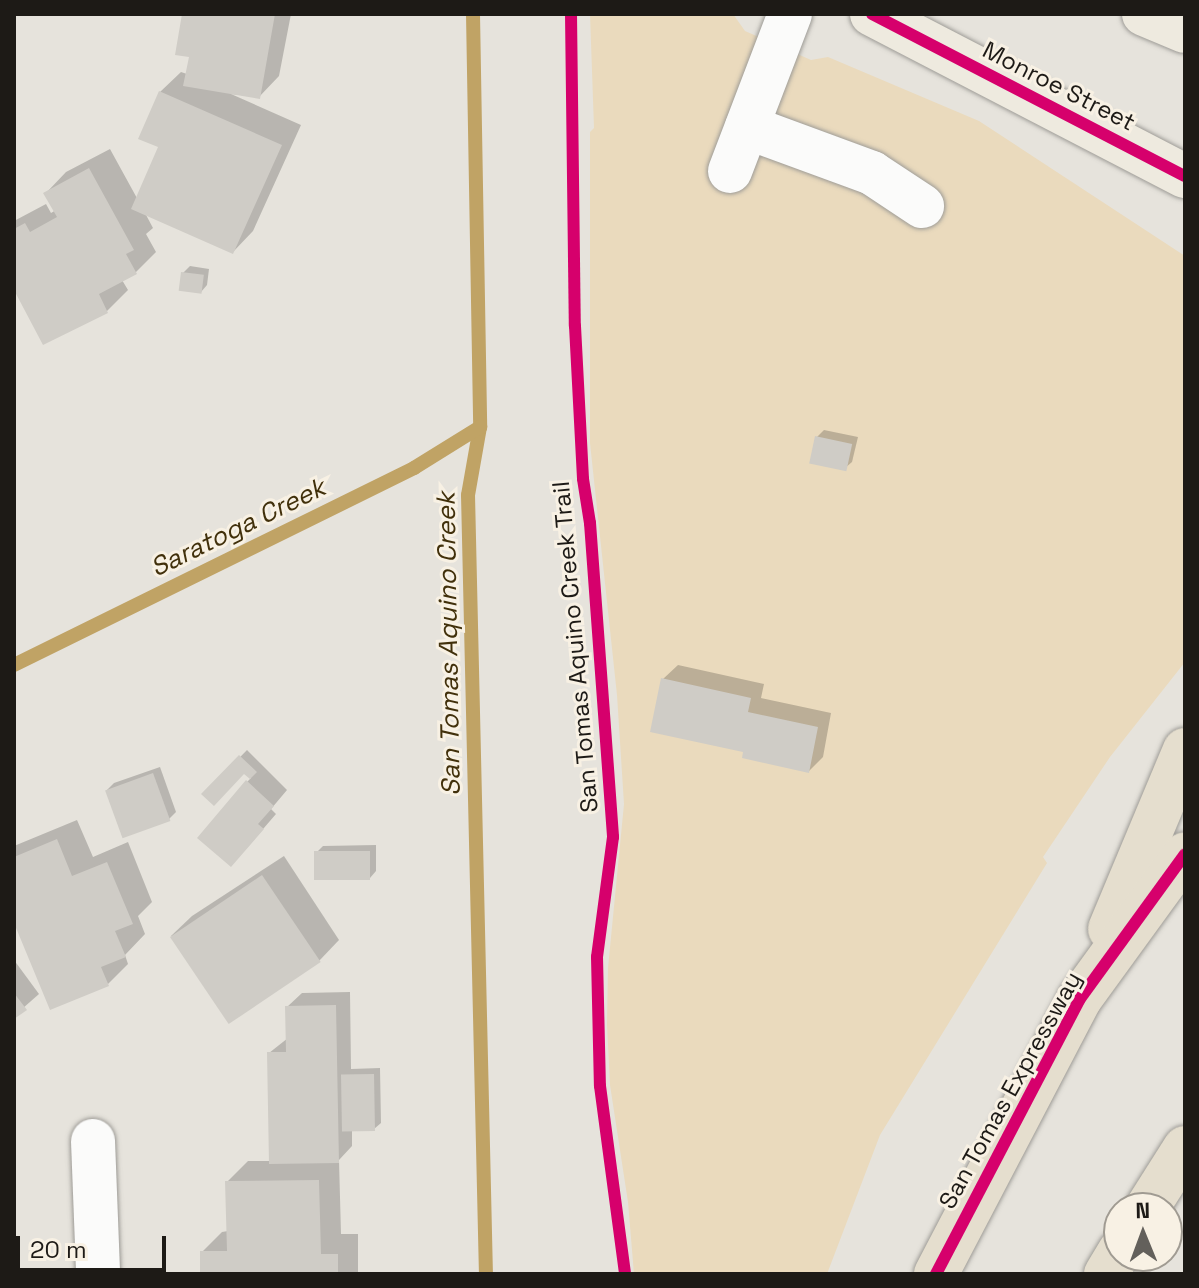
<!DOCTYPE html>
<style>
body{margin:0}
#map{position:relative;width:1199px;height:1288px;overflow:hidden;background:#e6e3dc;font-family:"Space Grotesk",sans-serif}
div>[style]{position:absolute}
.green>*{inset:0;background:#eadabd}
.shadow>*{inset:0;background:#0003}
.stream>*{height:14px;margin:-7px;padding:0 7px;transform-origin:7px;border-radius:7px;background:#c0a365}
.building>*{inset:0;background:#cfccc6;transform-origin:0 0}
.roads{filter:drop-shadow(0 0 2px #9e9c97) drop-shadow(0 0 2px #9e9c97)}
.minor>*{height:44px;margin:-22px;padding:0 22px;transform-origin:22px;border-radius:22px;background:#fbfbfa}
.major>*{height:44px;margin:-22px;padding:0 22px;transform-origin:22px;border-radius:22px;background:#eeeadf}
.highway>*{height:44px;margin:-22px;padding:0 22px;transform-origin:22px;border-radius:22px;background:#e5dece}
.cycleway>*{height:12px;margin:-6px;padding:0 6px;transform-origin:6px;border-radius:6px;background:#d6006c}
span{translate:-50% -50%;white-space:nowrap;text-align:center;line-height:1.15;-webkit-text-stroke:6px #f8f1e4;paint-order:stroke}
.street-label{font-size:24px;color:#1d1a16}
.water-label{font-size:26px;color:#41300b;font-style:italic}
.frame{position:absolute;inset:0;border:16px solid #1d1a16;pointer-events:none}
.north{position:absolute;left:1103px;top:1192px;width:80px;height:80px;box-sizing:border-box;background:#f8f1e4;border:2px solid #a09b92;border-radius:50%;rotate:359deg;font-size:22px;font-weight:700;line-height:32px;text-align:center;color:#1d1a16}
.north::after{content:'';display:block;margin:auto;width:28px;height:36px;background:#63605b;clip-path:polygon(50% 0,100% 100%,50% 72%,0 100%)}
.scale{position:absolute;left:16px;top:1236px;width:150px;height:36px;box-sizing:border-box;border:4px solid #1d1a16;border-top:0;padding-left:10px;font-size:24px;line-height:28px;white-space:nowrap;color:#1d1a16;-webkit-text-stroke:6px #f8f1e4;paint-order:stroke}
</style>
<div id="map">
<div class="green">
<div style="clip-path:polygon(590px 14px,733px 14px,745px 31px,811px 60px,828px 57px,979px 121px,1185px 256px,1185px 662px,1110px 757px,1043px 857px,1047px 863px,880px 1135px,827px 1274px,634px 1274px,628px 1202px,610px 1085px,607px 1024px,608px 968px,624px 804px,617px 695px,590px 443px,590px 132px,594px 128px)"></div>
</div>
<div class="shadow">
<div style="clip-path:polygon(184px 14px,291px 14px,279px 76px,259px 97px,231px 94px,301px 125px,253px 231px,233px 252px,145px 213px,153px 228px,146px 234px,156px 252px,136px 272px,122px 280px,128px 290px,107px 311px,44px 343px,14px 286px,14px 221px,46px 204px,51px 213px,56px 210px,46px 193px,66px 172px,110px 149px,138px 200px,161px 146px,160px 92px,181px 72px,187px 74px,191px 56px)"></div>
<div style="clip-path:polygon(190px 266px,209px 269px,207px 285px,201px 292px,183px 273px)"></div>
<div style="clip-path:polygon(824px 430px,858px 437px,852px 462px,845px 468px,817px 437px)"></div>
<div style="clip-path:polygon(678px 665px,764px 684px,761px 698px,831px 713px,823px 757px,809px 771px,663px 679px)"></div>
<div style="clip-path:polygon(247px 750px,287px 790px,271px 809px,276px 814px,245px 850px,247px 782px,251px 778px,244px 771px,204px 794px)"></div>
<div style="clip-path:polygon(160px 767px,176px 812px,169px 819px,107px 790px,114px 783px)"></div>
<div style="clip-path:polygon(77px 820px,93px 857px,128px 842px,152px 902px,138px 916px,145px 934px,125px 955px,128px 964px,108px 984px,14px 918px,14px 846px)"></div>
<div style="clip-path:polygon(376px 845px,376px 871px,370px 878px,316px 853px,323px 846px)"></div>
<div style="clip-path:polygon(284px 856px,339px 940px,319px 961px,171px 936px,192px 916px)"></div>
<div style="clip-path:polygon(14px 960px,39px 994px,14px 1016px)"></div>
<div style="clip-path:polygon(350px 992px,351px 1069px,380px 1068px,381px 1123px,374px 1129px,352px 1130px,352px 1146px,339px 1160px,341px 1234px,358px 1234px,358px 1272px,202px 1274px,202px 1252px,222px 1232px,228px 1231px,227px 1182px,248px 1161px,271px 1161px,269px 1053px,288px 1038px,287px 1007px,302px 993px)"></div>
</div>
<div class="stream">
<div style="left:473px;top:14px;width:413px;rotate:89deg"></div>
<div style="left:480px;top:427px;width:69px;rotate:100deg"></div>
<div style="left:468px;top:495px;width:779px;rotate:88.68deg"></div>
<div style="left:14px;top:665px;width:446px;rotate:-26.2deg"></div>
<div style="left:414px;top:468px;width:78px;rotate:-31.8deg"></div>
</div>
<div class="building">
<div style="clip-path:polygon(182px 14px,275px 14px,260px 99px,183px 86px,189px 57px,175px 55px)"></div>
<div style="clip-path:polygon(159px 91px,282px 145px,233px 254px,131px 209px,158px 147px,138px 139px)"></div>
<div style="clip-path:polygon(89px 168px,134px 250px,126px 254px,137px 274px,99px 294px,108px 313px,43px 345px,14px 290px,14px 229px,25px 223px,30px 232px,57px 217px,43px 193px)"></div>
<div style="left:181px;top:272px;width:23px;height:19px;rotate:7deg"></div>
<div style="left:815px;top:436px;width:38px;height:28px;rotate:12deg"></div>
<div style="clip-path:polygon(661px 678px,751px 698px,748px 712px,818px 727px,809px 773px,742px 758px,743px 752px,650px 732px)"></div>
<div style="clip-path:polygon(239px 755px,257px 772px,250px 779px,244px 774px,214px 806px,201px 794px)"></div>
<div style="left:153px;top:773px;width:51px;height:51px;rotate:70deg"></div>
<div style="clip-path:polygon(246px 780px,274px 806px,258px 824px,264px 829px,231px 867px,197px 838px)"></div>
<div style="clip-path:polygon(57px 839px,72px 876px,107px 862px,133px 924px,115px 931px,126px 957px,101px 967px,109px 986px,50px 1010px,14px 923px,14px 857px)"></div>
<div style="left:370px;top:851px;width:29px;height:56px;rotate:90deg"></div>
<div style="left:262px;top:875px;width:105px;height:111px;rotate:56deg"></div>
<div style="clip-path:polygon(14px 993px,27px 1010px,14px 1019px)"></div>
<div style="clip-path:polygon(336px 1005px,339px 1163px,269px 1164px,267px 1052px,286px 1052px,285px 1006px)"></div>
<div style="left:374px;top:1074px;width:57px;height:33px;rotate:89deg"></div>
<div style="clip-path:polygon(319px 1180px,321px 1254px,338px 1254px,338px 1274px,200px 1274px,200px 1251px,227px 1251px,225px 1181px)"></div>
</div>
<div class="roads">
<div class="minor">
<div style="left:747px;top:127px;width:133px;rotate:20.2deg"></div>
<div style="left:872px;top:173px;width:60px;rotate:33.4deg"></div>
<div style="left:730px;top:171px;width:168px;rotate:-69.1deg"></div>
<div style="left:93px;top:1141px;width:133px;rotate:87.8deg"></div>
</div>
<div class="major">
<div style="left:872px;top:14px;width:352px;rotate:27.4deg"></div>
<div style="left:1144px;top:14px;width:44px;rotate:22.5deg"></div>
</div>
<div class="highway">
<div style="left:1110px;top:929px;width:194px;rotate:-67.3deg"></div>
<div style="left:1147px;top:1208px;width:71px;rotate:-57.7deg"></div>
<div style="left:936px;top:1274px;width:309px;rotate:-62.4deg"></div>
<div style="left:1079px;top:1000px;width:180px;rotate:-54deg"></div>
<div style="left:1106px;top:1274px;width:26px;rotate:-59deg"></div>
</div>
</div>
<div class="cycleway">
<div style="left:571px;top:14px;width:312px;rotate:89.3deg"></div>
<div style="left:575px;top:326px;width:153px;rotate:87deg"></div>
<div style="left:583px;top:479px;width:45px;rotate:81deg"></div>
<div style="left:590px;top:523px;width:315px;rotate:85.8deg"></div>
<div style="left:613px;top:837px;width:121px;rotate:97.6deg"></div>
<div style="left:597px;top:957px;width:129px;rotate:88.7deg"></div>
<div style="left:600px;top:1086px;width:190px;rotate:82.4deg"></div>
<div style="left:872px;top:14px;width:352px;rotate:27.4deg"></div>
<div style="left:936px;top:1274px;width:309px;rotate:-62.4deg"></div>
<div style="left:1079px;top:1000px;width:180px;rotate:-54deg"></div>
</div>
<div class="street-label">
<span style="left:1059px;top:86px;rotate:27deg">Monroe Street</span>
<span style="left:575px;top:647px;rotate:-95deg">San Tomas Aquino Creek Trail</span>
<span style="left:1010px;top:1090px;rotate:-61deg">San Tomas Expressway</span>
</div>
<div class="water-label">
<span style="left:238px;top:528px;rotate:-26deg">Saratoga Creek</span>
<span style="left:449px;top:644px;rotate:-91deg">San Tomas Aquino Creek</span>
</div>
<div class="frame"></div>
<div class="north">N</div>
<div class="scale">20 m</div>
</div>
